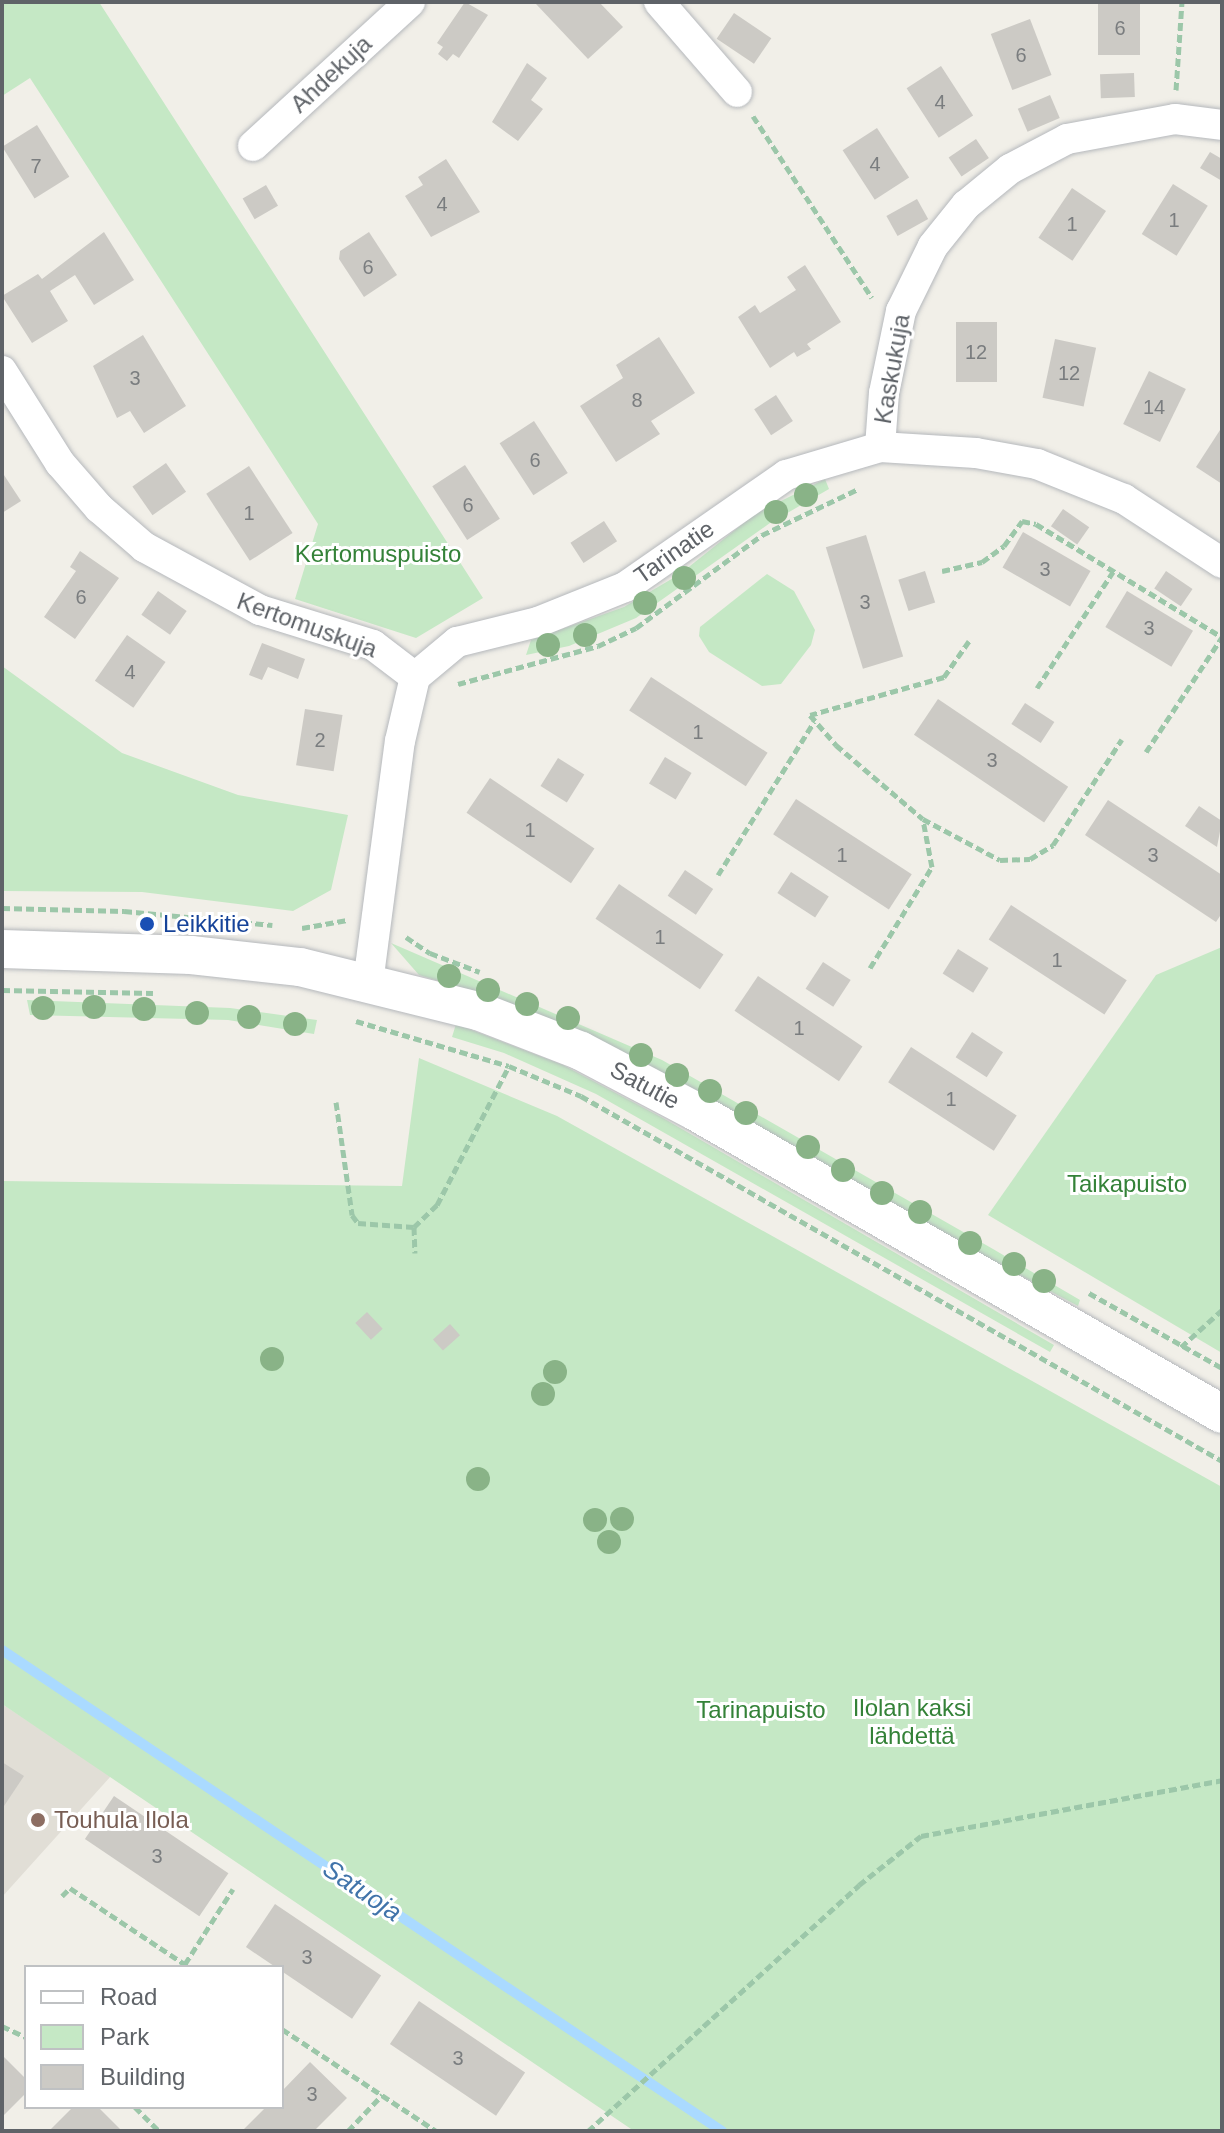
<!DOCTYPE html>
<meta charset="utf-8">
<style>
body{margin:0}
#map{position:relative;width:1224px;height:2133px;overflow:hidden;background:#f1efe8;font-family:Helvetica,sans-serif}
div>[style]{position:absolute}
.education>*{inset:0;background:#e1ded6}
.green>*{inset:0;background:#c5e8c5}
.stream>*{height:10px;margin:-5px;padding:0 5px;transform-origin:5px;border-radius:5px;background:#aadaff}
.building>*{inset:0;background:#cccac5;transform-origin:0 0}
.path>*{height:5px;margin-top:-2.5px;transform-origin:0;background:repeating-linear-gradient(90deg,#9cc7a9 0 8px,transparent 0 12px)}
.roads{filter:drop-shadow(0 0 2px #b5b8bc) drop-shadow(0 0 2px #b5b8bc)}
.minor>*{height:30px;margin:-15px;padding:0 15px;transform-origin:15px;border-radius:15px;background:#fff}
.tertiary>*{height:38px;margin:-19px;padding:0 19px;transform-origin:19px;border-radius:19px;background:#fff}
.trees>*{width:24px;height:24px;margin:-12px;border-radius:50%;background:#89b387}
.dots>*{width:22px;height:22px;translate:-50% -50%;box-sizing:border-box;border:4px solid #fff;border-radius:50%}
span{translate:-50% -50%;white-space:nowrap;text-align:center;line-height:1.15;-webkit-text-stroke:6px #fff;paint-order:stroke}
.number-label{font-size:20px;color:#7a7d7f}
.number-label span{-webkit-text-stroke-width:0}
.street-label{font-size:24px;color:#5f6368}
.park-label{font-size:24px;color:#348238}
.transit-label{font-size:24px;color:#164399}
.left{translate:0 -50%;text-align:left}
.education-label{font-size:24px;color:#785e54}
.water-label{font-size:26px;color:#4174aa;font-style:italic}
.frame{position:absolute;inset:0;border:4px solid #5f6368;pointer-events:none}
.legend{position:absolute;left:24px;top:1965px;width:260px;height:144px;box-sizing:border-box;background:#fff;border:2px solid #bfc1c3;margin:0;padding:10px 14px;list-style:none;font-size:24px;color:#5f6368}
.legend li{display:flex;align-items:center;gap:16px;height:40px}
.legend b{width:40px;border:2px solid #bfc1c3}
</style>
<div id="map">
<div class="education">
<div style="clip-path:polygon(2px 1704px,111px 1776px,2px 1897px)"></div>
</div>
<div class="green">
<div style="clip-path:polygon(2px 2px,99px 2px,483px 598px,416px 638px,295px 599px,318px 524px,30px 78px,2px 96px)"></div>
<div style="clip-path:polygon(825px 479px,829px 489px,770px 523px,636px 618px,569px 646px,526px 655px,531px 640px,624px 607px,680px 574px,755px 514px)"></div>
<div style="clip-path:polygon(767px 574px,794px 591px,815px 630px,811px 645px,781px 684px,762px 686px,709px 652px,699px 636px,700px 627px)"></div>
<div style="clip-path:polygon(2px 666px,122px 753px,238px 795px,348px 815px,331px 890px,293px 911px,142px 892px,2px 891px)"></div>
<div style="clip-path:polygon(391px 943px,662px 1060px,993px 1249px,1080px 1300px,1078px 1306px,501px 1000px,419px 975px)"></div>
<div style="clip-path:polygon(1222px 947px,1222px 1353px,988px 1215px,1156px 975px)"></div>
<div style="clip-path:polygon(27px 1000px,230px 1008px,317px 1020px,314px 1034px,228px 1020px,30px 1015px)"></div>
<div style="clip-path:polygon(456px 1024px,563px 1065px,663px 1118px,1054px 1345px,1050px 1352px,596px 1094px,504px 1053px,452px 1037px)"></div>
<div style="clip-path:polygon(419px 1058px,557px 1116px,1222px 1487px,1222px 2131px,634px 2131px,2px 1704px,2px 1181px,402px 1186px)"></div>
</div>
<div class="stream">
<div style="left:2px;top:1650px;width:866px;rotate:33.75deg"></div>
</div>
<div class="building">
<div style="clip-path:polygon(465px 2px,488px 15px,459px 58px,453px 54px,447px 61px,438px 54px,443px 47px,437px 43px)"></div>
<div style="clip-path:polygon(599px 2px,623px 27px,588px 59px,536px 4px)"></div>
<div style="left:1098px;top:2px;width:42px;height:53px"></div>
<div style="left:734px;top:13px;width:45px;height:31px;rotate:34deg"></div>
<div style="left:1030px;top:19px;width:60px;height:42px;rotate:69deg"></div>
<div style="clip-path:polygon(527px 63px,547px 78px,531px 100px,543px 109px,518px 141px,492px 122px)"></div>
<div style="left:941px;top:66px;width:59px;height:41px;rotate:57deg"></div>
<div style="left:1134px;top:73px;width:24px;height:34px;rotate:88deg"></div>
<div style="left:1050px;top:95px;width:25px;height:35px;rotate:67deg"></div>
<div style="left:37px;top:125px;width:61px;height:41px;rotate:58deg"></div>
<div style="left:877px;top:128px;width:59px;height:41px;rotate:57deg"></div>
<div style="left:976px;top:139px;width:23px;height:33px;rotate:56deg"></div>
<div style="clip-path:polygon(1210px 152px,1222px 159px,1222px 181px,1200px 168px)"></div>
<div style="clip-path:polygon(446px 159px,480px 212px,431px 237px,405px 196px,423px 185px,418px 177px)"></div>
<div style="left:1173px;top:184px;width:41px;height:59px;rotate:32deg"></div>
<div style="left:266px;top:185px;width:24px;height:27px;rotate:60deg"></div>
<div style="left:1072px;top:188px;width:41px;height:60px;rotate:34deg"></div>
<div style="left:917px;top:199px;width:23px;height:35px;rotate:61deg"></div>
<div style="clip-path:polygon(104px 232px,134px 280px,94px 305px,75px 275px,50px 291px,68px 321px,32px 343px,2px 296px,38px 274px,42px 279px)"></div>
<div style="clip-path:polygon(369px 232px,397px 275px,364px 297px,339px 259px,340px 251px)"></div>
<div style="clip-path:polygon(805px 265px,841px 322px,807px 344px,811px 349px,797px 357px,794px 352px,770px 368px,738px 317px,755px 305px,760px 313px,796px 290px,787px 277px)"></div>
<div style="left:956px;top:322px;width:41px;height:60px"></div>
<div style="clip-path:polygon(143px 335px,186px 406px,144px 433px,130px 411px,117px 418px,93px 366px)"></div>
<div style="clip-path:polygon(659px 337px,695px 393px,651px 421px,660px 434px,616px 462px,580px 406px,623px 378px,616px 365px)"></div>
<div style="left:1055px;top:339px;width:42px;height:60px;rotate:12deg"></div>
<div style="left:1149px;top:371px;width:41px;height:59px;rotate:26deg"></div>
<div style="left:776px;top:395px;width:31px;height:26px;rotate:57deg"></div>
<div style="left:534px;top:421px;width:62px;height:41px;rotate:57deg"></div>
<div style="clip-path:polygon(1222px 427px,1222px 484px,1196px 467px)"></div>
<div style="left:166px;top:463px;width:35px;height:41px;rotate:55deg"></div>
<div style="left:465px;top:465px;width:64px;height:39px;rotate:57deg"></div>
<div style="left:249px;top:466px;width:80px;height:51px;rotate:57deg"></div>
<div style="clip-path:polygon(2px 472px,21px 501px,2px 513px)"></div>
<div style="left:1063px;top:509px;width:32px;height:21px;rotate:35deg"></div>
<div style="left:604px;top:521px;width:24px;height:40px;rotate:57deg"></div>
<div style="left:1023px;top:532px;width:78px;height:41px;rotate:30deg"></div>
<div style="left:866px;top:535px;width:127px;height:42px;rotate:73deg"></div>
<div style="clip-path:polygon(80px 551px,119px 578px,75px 639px,44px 617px,76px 571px,70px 567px)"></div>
<div style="left:925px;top:571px;width:33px;height:28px;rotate:72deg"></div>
<div style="left:1166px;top:571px;width:32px;height:21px;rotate:34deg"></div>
<div style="left:158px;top:591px;width:35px;height:29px;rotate:35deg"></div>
<div style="left:1127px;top:591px;width:77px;height:42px;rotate:31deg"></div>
<div style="left:127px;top:635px;width:47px;height:56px;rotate:35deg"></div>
<div style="clip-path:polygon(262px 643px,305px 659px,298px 679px,268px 667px,262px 680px,249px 675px)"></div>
<div style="left:651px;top:677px;width:139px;height:40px;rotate:33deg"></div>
<div style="left:938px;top:699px;width:157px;height:43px;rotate:34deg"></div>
<div style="left:1025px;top:703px;width:35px;height:25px;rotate:33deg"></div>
<div style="left:305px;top:709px;width:38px;height:57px;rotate:9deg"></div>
<div style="left:665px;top:757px;width:31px;height:31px;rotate:31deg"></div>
<div style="left:558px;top:758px;width:31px;height:33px;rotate:32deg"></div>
<div style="left:490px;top:778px;width:126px;height:42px;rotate:34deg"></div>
<div style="left:796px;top:799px;width:138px;height:42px;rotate:33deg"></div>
<div style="clip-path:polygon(1108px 800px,1222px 875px,1222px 913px,1216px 922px,1085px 835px)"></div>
<div style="clip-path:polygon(1199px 806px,1222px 821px,1217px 847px,1185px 826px)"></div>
<div style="left:685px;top:870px;width:34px;height:31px;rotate:34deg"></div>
<div style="left:791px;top:872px;width:45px;height:25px;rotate:33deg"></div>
<div style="left:619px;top:884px;width:126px;height:42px;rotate:34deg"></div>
<div style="left:1011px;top:905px;width:138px;height:41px;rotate:33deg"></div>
<div style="left:958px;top:949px;width:36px;height:29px;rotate:32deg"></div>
<div style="left:823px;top:962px;width:33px;height:32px;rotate:33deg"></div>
<div style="left:758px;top:976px;width:126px;height:42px;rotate:34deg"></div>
<div style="left:972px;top:1032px;width:37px;height:30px;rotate:33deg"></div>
<div style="left:911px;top:1047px;width:126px;height:42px;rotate:33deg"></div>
<div style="left:367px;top:1312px;width:23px;height:16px;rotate:47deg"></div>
<div style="left:450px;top:1324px;width:15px;height:23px;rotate:48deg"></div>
<div style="clip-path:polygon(2px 1762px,24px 1776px,2px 1809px)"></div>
<div style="left:114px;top:1796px;width:138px;height:52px;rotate:34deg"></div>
<div style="left:275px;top:1904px;width:128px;height:52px;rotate:34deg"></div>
<div style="left:419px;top:2001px;width:128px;height:52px;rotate:34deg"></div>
<div style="clip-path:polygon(2px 2055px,26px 2079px,26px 2093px,2px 2117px)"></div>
<div style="clip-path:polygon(310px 2062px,347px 2098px,314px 2131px,242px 2131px,266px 2107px,282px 2107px,282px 2091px)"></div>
<div style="clip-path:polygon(73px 2107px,98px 2107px,122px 2131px,49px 2131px)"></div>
</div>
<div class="path">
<div style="left:1176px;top:90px;width:88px;rotate:-86.1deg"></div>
<div style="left:753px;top:116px;width:217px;rotate:56.8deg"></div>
<div style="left:942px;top:571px;width:41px;rotate:-12.7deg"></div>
<div style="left:982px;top:562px;width:27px;rotate:-36deg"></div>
<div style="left:1004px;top:546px;width:31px;rotate:-54deg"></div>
<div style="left:1022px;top:521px;width:14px;rotate:12deg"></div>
<div style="left:1036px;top:524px;width:218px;rotate:31.3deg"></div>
<div style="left:969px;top:641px;width:44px;rotate:124.8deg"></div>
<div style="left:944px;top:677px;width:139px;rotate:164.2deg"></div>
<div style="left:810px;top:715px;width:40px;rotate:49deg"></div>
<div style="left:836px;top:745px;width:114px;rotate:40.4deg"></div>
<div style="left:923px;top:819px;width:87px;rotate:28deg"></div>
<div style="left:1000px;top:860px;width:30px;rotate:-2deg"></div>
<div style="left:1030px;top:859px;width:27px;rotate:-31deg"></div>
<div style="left:1053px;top:845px;width:126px;rotate:-56.9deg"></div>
<div style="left:458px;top:684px;width:145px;rotate:-15.2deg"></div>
<div style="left:598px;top:646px;width:42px;rotate:-25.3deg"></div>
<div style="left:636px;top:628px;width:157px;rotate:-36.4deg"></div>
<div style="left:762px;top:535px;width:106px;rotate:-25.6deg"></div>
<div style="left:1037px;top:688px;width:139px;rotate:-56.8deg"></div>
<div style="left:1146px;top:752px;width:138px;rotate:-56.5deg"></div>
<div style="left:718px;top:875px;width:181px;rotate:-57.9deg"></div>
<div style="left:2px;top:908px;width:122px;rotate:1.4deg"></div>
<div style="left:124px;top:911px;width:149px;rotate:5.4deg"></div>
<div style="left:302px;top:928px;width:46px;rotate:-10.1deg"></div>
<div style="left:406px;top:937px;width:29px;rotate:34deg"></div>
<div style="left:430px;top:953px;width:53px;rotate:20.8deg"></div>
<div style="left:870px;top:968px;width:119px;rotate:-58.5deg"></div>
<div style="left:932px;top:867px;width:48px;rotate:-100.8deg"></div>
<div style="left:2px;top:990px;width:151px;rotate:1.1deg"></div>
<div style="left:356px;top:1021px;width:159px;rotate:16.4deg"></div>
<div style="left:509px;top:1066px;width:78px;rotate:22.6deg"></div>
<div style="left:581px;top:1096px;width:738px;rotate:29.66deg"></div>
<div style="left:336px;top:1102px;width:114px;rotate:81.9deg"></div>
<div style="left:352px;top:1215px;width:10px;rotate:53deg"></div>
<div style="left:358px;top:1223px;width:56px;rotate:4.1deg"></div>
<div style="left:414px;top:1227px;width:32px;rotate:-44deg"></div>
<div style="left:437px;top:1205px;width:157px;rotate:-62.6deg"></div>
<div style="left:414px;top:1227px;width:26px;rotate:88deg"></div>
<div style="left:1089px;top:1293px;width:153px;rotate:29.4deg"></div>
<div style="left:1181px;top:1347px;width:55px;rotate:-42.1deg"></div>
<div style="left:62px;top:1896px;width:11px;rotate:-45deg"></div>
<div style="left:70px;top:1888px;width:143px;rotate:33.6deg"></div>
<div style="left:185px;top:1964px;width:89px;rotate:-57.4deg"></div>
<div style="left:2px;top:2026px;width:26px;rotate:25deg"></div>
<div style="left:282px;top:2029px;width:185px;rotate:33.5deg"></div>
<div style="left:135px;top:2107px;width:34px;rotate:45deg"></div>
<div style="left:348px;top:2131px;width:50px;rotate:-46.6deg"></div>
<div style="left:588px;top:2131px;width:366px;rotate:-42.2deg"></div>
<div style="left:859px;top:1885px;width:79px;rotate:-38.3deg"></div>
<div style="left:921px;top:1836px;width:306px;rotate:-10.5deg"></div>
</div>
<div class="roads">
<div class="minor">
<div style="left:659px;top:2px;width:119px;rotate:49.1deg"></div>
<div style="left:253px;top:146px;width:213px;rotate:-42.5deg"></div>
<div style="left:2px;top:371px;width:109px;rotate:57.8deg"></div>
<div style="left:60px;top:463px;width:60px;rotate:49.1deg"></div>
<div style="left:99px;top:508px;width:60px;rotate:40.9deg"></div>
<div style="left:144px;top:547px;width:132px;rotate:28.5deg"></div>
<div style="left:260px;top:610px;width:118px;rotate:17.2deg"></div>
<div style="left:373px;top:645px;width:53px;rotate:37.3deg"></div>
<div style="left:880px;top:447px;width:54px;rotate:-85.8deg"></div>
<div style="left:884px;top:393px;width:84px;rotate:-78.3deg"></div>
<div style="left:901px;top:311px;width:72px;rotate:-63.8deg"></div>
<div style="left:933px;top:246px;width:53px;rotate:-51.2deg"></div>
<div style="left:966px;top:205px;width:57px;rotate:-39.3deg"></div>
<div style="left:1010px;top:169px;width:64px;rotate:-27.8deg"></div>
<div style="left:1067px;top:139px;width:110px;rotate:-10.5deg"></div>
<div style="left:1175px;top:119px;width:47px;rotate:7.3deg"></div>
<div style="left:368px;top:983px;width:244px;rotate:-82.5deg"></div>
<div style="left:400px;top:741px;width:66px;rotate:-76.8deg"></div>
<div style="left:415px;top:677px;width:55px;rotate:-39.8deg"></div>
<div style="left:457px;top:642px;width:83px;rotate:-13.9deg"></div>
<div style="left:538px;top:622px;width:94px;rotate:-21.9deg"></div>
<div style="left:625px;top:587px;width:196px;rotate:-34.8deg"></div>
<div style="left:786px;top:475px;width:98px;rotate:-16.6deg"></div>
<div style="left:880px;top:447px;width:96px;rotate:3.6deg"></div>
<div style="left:976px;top:453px;width:62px;rotate:10.2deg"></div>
<div style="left:1037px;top:464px;width:94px;rotate:21.9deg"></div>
<div style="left:1124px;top:499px;width:117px;rotate:33.1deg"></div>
</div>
<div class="tertiary">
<div style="left:2px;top:949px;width:189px;rotate:1.8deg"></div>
<div style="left:191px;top:955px;width:110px;rotate:6.3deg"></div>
<div style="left:300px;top:967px;width:183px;rotate:13.9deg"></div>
<div style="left:478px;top:1011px;width:110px;rotate:21.2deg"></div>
<div style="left:581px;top:1051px;width:127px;rotate:27.8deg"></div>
<div style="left:693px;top:1110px;width:610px;rotate:29.88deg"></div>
</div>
</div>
<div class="trees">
<div style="left:806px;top:495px"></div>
<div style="left:776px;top:512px"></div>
<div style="left:684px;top:578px"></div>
<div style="left:645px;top:603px"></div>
<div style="left:585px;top:635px"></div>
<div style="left:548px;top:645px"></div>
<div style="left:449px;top:976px"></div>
<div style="left:488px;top:990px"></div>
<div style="left:527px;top:1004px"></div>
<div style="left:94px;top:1007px"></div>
<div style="left:43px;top:1008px"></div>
<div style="left:144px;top:1009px"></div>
<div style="left:197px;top:1013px"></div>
<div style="left:249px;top:1017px"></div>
<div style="left:568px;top:1018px"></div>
<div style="left:295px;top:1024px"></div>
<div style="left:641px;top:1055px"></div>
<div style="left:677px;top:1075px"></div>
<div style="left:710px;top:1091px"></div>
<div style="left:746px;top:1113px"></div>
<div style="left:808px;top:1147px"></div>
<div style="left:843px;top:1170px"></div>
<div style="left:882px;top:1193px"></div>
<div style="left:920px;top:1212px"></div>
<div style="left:970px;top:1243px"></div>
<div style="left:1014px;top:1264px"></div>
<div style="left:1044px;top:1281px"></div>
<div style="left:272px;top:1359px"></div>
<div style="left:555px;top:1372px"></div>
<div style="left:543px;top:1394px"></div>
<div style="left:478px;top:1479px"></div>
<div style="left:622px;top:1519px"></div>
<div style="left:595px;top:1520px"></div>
<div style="left:609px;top:1542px"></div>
</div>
<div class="dots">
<div style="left:147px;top:924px;background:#1a4fb4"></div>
<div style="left:38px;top:1820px;background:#8d6e63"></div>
</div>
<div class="number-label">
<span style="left:1120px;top:28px">6</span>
<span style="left:1021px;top:55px">6</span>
<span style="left:940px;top:102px">4</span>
<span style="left:875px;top:164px">4</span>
<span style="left:36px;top:166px">7</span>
<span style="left:442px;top:204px">4</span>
<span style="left:1174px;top:220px">1</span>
<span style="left:1072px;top:224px">1</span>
<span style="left:368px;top:267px">6</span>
<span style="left:976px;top:352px">12</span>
<span style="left:1069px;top:373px">12</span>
<span style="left:135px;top:378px">3</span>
<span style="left:637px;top:400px">8</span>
<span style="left:1154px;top:407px">14</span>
<span style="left:535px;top:460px">6</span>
<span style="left:468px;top:505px">6</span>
<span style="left:249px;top:513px">1</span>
<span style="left:1045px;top:569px">3</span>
<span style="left:81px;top:597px">6</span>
<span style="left:865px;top:602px">3</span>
<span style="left:1149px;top:628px">3</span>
<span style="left:130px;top:672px">4</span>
<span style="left:698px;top:732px">1</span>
<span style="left:320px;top:740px">2</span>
<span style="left:992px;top:760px">3</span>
<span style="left:530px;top:830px">1</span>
<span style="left:842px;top:855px">1</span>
<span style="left:1153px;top:855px">3</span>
<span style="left:660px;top:937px">1</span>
<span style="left:1057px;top:960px">1</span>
<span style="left:799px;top:1028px">1</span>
<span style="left:951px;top:1099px">1</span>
<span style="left:157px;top:1856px">3</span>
<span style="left:307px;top:1957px">3</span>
<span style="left:458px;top:2058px">3</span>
<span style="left:312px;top:2094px">3</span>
</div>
<div class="street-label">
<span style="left:331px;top:74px;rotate:-43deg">Ahdekuja</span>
<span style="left:892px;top:369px;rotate:-80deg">Kaskukuja</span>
<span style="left:674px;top:552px;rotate:-35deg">Tarinatie</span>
<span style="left:307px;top:625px;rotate:20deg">Kertomuskuja</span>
<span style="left:645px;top:1085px;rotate:28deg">Satutie</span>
</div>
<div class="park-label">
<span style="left:378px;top:554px">Kertomuspuisto</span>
<span style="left:1127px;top:1184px">Taikapuisto</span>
<span style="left:912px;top:1722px">Ilolan kaksi<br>lähdettä</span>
<span style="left:761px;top:1710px">Tarinapuisto</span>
</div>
<div class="transit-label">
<span class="left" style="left:163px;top:924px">Leikkitie</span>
</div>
<div class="education-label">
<span class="left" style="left:54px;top:1820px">Touhula Ilola</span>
</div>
<div class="water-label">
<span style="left:362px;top:1891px;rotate:34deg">Satuoja</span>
</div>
<div class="frame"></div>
<ul class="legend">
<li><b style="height:10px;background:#fff"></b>Road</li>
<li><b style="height:22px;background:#c5e8c5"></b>Park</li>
<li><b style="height:22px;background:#cccac5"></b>Building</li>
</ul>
</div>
